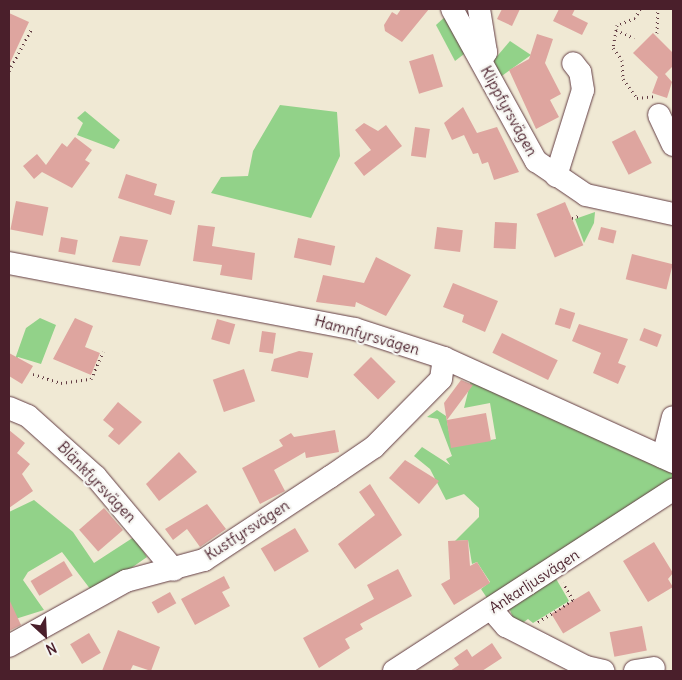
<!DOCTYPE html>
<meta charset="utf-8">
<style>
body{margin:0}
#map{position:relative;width:682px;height:680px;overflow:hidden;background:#f0e9d4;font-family:Delius,sans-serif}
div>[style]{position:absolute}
.green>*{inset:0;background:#92d289}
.building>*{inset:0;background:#dea59f;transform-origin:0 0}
.path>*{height:3px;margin-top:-1.5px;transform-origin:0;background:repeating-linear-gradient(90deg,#633d44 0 1px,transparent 0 5px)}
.roads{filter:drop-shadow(0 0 1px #633d44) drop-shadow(0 0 1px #633d44)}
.minor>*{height:22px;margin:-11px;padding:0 11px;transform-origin:11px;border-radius:11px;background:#fff}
span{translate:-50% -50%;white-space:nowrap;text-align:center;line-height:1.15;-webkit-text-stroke:4.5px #f6f6f2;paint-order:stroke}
.street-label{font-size:15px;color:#4a1f2b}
.frame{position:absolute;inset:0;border:10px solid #4a1f2b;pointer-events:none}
.north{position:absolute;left:20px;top:610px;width:50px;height:50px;-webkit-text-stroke:4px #f6f6f2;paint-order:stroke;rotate:155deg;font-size:14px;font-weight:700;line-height:20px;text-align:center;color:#4a1f2b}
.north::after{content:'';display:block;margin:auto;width:18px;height:22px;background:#4a1f2b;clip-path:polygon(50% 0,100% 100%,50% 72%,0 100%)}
</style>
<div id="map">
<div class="green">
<div style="clip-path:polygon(447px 15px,468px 51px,455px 61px,436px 25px)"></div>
<div style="clip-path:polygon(510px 41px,531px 55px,499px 78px,493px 61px)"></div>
<div style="clip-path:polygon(280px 105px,337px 112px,340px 156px,311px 218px,211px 193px,221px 177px,248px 176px,253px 151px)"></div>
<div style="clip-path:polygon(85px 111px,120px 140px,114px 149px,77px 135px,83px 123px,77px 118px)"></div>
<div style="clip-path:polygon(595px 212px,594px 223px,584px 243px,575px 219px)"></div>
<div style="clip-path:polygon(40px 318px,56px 325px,41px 364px,18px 357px,9px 376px,26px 328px)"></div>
<div style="clip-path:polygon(471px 380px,673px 470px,673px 482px,489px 601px,481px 589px,490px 582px,477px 562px,472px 564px,468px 540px,455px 541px,479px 517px,479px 508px,464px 494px,446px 500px,430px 469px,414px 456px,422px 447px,450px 465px,446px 459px,452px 456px,438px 419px,427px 417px,437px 410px,446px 416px,452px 447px,496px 439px,490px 403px,464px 408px)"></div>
<div style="clip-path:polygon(34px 500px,73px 532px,94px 563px,134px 537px,147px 557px,94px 594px,62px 552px,28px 572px,23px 580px,44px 610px,9px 621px,9px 512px)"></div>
<div style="clip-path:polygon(555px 577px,569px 601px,533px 623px,528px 619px,517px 627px,509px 608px)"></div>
</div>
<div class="building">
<div style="clip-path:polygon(401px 9px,429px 9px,402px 42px,385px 31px,384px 25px,392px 12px,397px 15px)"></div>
<div style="clip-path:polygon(502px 9px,520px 9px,512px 26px,497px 19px)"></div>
<div style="clip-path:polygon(559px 9px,575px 9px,572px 15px,588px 23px,582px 35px,553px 21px)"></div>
<div style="clip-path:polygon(9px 13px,29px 22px,9px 65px)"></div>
<div style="clip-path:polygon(653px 33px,673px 53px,673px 66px,665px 74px,672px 82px,667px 98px,652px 93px,658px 77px,633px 53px)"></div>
<div style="clip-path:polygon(537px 34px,553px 39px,545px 63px,561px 94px,550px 100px,559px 117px,536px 129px,509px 70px,529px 59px)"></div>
<div style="left:433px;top:54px;width:34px;height:25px;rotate:73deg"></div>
<div style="clip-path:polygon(463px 107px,477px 133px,497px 127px,519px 172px,494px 180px,488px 162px,482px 164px,478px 153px,473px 154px,464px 135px,452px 140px,444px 123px)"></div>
<div style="clip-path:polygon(364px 123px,378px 131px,386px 125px,402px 146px,364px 176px,354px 163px,371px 150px,355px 130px)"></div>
<div style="left:415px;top:127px;width:15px;height:29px;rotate:8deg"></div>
<div style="left:635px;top:130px;width:37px;height:26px;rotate:63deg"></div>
<div style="clip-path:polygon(75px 137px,92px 150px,85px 160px,90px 163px,72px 188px,42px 172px,34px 179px,23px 166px,37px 154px,46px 165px,62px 143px,67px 147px)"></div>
<div style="clip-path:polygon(126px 174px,157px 184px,154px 195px,175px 201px,171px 215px,118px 198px)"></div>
<div style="left:16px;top:201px;width:33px;height:29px;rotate:11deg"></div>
<div style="left:565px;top:202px;width:47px;height:31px;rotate:67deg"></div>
<div style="left:495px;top:222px;width:22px;height:26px;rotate:3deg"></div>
<div style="clip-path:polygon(198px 225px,215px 227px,212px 246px,255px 253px,252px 280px,220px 275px,222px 265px,193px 261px)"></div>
<div style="left:437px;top:227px;width:26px;height:22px;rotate:7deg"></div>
<div style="left:601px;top:227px;width:16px;height:13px;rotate:14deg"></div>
<div style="clip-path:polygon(120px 236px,148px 240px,140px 266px,112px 262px)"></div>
<div style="left:61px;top:237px;width:17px;height:15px;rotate:10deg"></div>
<div style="left:298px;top:238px;width:38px;height:20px;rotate:12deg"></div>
<div style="left:632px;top:254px;width:42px;height:26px;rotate:14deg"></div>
<div style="clip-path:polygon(376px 257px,411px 275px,386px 316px,356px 302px,355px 307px,316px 302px,323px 275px,364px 283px)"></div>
<div style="clip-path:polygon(453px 283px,498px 301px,485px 332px,462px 322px,464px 315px,443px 307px)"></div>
<div style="left:560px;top:308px;width:16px;height:17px;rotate:18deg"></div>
<div style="clip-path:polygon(75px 318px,93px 326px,85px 347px,100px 353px,91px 375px,53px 359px)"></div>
<div style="left:217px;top:319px;width:19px;height:21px;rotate:16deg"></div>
<div style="clip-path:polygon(579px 324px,628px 339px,618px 363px,626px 366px,618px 384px,593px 373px,601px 353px,572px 341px)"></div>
<div style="left:644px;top:328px;width:19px;height:13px;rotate:21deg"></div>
<div style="left:262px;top:331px;width:14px;height:21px;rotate:8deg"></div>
<div style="left:502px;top:333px;width:62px;height:22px;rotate:26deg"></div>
<div style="clip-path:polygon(299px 351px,313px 353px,308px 378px,271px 371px,274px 359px)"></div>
<div style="clip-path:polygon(9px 353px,33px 366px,22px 384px,9px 376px)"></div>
<div style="left:371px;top:357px;width:35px;height:25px;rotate:45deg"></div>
<div style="left:244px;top:369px;width:34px;height:33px;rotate:71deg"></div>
<div style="clip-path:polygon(461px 380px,473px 385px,447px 420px,486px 413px,491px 441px,451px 448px,444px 403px)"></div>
<div style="clip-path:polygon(118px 402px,142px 422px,119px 445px,108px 436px,114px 429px,103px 420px)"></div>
<div style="clip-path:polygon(9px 430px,25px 443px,17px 453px,30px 464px,22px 474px,33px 491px,9px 508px)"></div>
<div style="clip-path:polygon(335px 430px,339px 452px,306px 458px,305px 452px,274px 470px,285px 491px,260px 504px,242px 468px,283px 446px,279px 440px,291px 433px,294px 437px)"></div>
<div style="clip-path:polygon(179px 452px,197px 472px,159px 501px,146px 484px)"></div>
<div style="clip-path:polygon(405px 460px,439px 481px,419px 504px,389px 478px)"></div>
<div style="clip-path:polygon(370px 484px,402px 535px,355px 569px,338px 544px,375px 515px,359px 492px)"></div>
<div style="clip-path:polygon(207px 504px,226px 529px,200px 547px,187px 529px,173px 540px,165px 529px)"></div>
<div style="left:104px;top:508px;width:29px;height:33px;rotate:49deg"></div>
<div style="left:295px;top:528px;width:27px;height:40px;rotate:59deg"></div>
<div style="clip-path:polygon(468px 540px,470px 566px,477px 562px,490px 583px,454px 605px,441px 584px,450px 579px,448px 541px)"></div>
<div style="clip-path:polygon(654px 542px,673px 573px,668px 579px,673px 587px,648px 602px,623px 561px)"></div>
<div style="left:64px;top:561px;width:17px;height:39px;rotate:59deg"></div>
<div style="clip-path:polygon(398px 569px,412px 596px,360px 624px,363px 629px,345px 639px,350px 648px,319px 668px,303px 638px,374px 599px,367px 585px)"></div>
<div style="clip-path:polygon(224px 576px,230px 588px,222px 592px,230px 606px,195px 625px,181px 599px)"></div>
<div style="left:589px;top:591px;width:23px;height:44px;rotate:59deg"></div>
<div style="left:170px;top:592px;width:13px;height:21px;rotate:61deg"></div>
<div style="clip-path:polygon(9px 599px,21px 625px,9px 631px)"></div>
<div style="left:642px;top:626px;width:25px;height:33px;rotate:79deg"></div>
<div style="clip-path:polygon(118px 630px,160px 647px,151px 671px,133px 665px,130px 671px,102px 671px)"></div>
<div style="left:89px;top:633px;width:23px;height:22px;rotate:59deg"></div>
<div style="clip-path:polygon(492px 643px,502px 658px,482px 671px,450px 671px,459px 665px,454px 658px,467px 649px,472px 657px)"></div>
</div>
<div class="path">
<div style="left:640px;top:9px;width:10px;rotate:119deg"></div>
<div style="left:635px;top:18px;width:19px;rotate:159deg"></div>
<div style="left:617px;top:25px;width:23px;rotate:100deg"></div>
<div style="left:613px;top:48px;width:15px;rotate:53deg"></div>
<div style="left:622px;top:60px;width:19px;rotate:87deg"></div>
<div style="left:623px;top:79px;width:24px;rotate:54deg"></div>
<div style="left:637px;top:98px;width:18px;rotate:-6deg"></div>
<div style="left:616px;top:30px;width:20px;rotate:24deg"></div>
<div style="left:657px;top:33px;width:24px;rotate:-88deg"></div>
<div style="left:9px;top:71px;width:47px;rotate:-61.8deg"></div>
<div style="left:572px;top:218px;width:9px;rotate:-18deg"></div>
<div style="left:33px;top:374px;width:29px;rotate:18deg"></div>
<div style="left:61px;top:383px;width:30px;rotate:-8deg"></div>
<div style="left:91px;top:379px;width:30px;rotate:-66deg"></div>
<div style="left:538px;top:622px;width:41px;rotate:-32.2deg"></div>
<div style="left:573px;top:600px;width:20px;rotate:-120deg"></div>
</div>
<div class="roads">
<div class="minor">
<div style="left:452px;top:9px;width:174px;rotate:61.1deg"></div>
<div style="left:536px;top:161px;width:60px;rotate:34.2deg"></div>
<div style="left:586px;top:195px;width:89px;rotate:12.3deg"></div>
<div style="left:479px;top:9px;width:44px;rotate:80.8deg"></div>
<div style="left:486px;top:52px;width:6px;rotate:121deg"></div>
<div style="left:659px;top:115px;width:33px;rotate:65deg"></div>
<div style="left:556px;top:176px;width:90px;rotate:-72.6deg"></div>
<div style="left:583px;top:90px;width:18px;rotate:-99deg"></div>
<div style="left:580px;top:72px;width:11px;rotate:-128deg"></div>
<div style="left:9px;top:263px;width:352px;rotate:10.8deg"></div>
<div style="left:355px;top:329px;width:94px;rotate:18deg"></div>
<div style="left:444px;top:358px;width:252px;rotate:24.4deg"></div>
<div style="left:9px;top:408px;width:21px;rotate:23deg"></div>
<div style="left:28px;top:416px;width:91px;rotate:41.9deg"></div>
<div style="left:96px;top:477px;width:121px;rotate:50deg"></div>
<div style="left:663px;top:457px;width:41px;rotate:-76deg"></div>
<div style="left:491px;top:609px;width:23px;rotate:49deg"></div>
<div style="left:506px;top:626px;width:90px;rotate:27.1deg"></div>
<div style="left:586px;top:667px;width:18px;rotate:13deg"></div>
<div style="left:9px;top:646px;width:134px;rotate:-29.1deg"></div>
<div style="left:126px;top:581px;width:81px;rotate:-15.1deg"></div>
<div style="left:204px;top:560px;width:151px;rotate:-33.4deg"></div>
<div style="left:330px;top:477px;width:53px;rotate:-34.3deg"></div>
<div style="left:374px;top:447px;width:95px;rotate:-45.4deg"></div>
<div style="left:441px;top:379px;width:21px;rotate:-82deg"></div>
<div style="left:394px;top:671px;width:333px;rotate:-33deg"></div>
<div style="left:635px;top:671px;width:19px;rotate:-9deg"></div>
</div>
</div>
<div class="street-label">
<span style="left:509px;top:111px;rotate:61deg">Klippfyrsvägen</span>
<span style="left:367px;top:335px;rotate:16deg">Hamnfyrsvägen</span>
<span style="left:97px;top:482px;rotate:46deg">Blänkfyrsvägen</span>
<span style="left:247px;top:530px;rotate:-33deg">Kustfyrsvägen</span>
<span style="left:534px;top:581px;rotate:-33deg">Ankarljusvägen</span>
</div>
<div class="frame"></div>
<div class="north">N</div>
</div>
